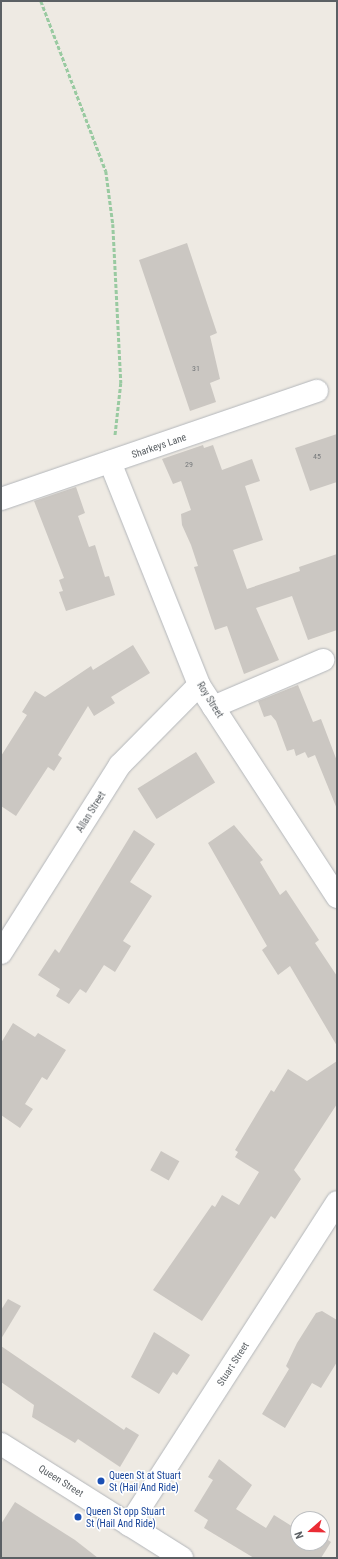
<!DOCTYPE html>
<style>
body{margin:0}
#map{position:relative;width:338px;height:1559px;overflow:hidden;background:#eeeae3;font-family:"Roboto Condensed",sans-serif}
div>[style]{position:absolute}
.building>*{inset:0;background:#cbc7c2;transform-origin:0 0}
.path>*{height:2.5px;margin-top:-1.25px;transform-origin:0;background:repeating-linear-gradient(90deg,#99caa1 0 4px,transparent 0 6px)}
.roads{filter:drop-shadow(0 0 1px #b3b6ba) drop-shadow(0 0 1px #b3b6ba)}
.minor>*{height:22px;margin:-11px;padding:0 11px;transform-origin:11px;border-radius:11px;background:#fff}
.dots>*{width:11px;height:11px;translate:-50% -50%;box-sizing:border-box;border:2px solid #fff;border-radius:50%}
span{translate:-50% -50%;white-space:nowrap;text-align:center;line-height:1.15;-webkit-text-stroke:3px #fff;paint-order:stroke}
.number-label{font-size:8px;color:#777a7c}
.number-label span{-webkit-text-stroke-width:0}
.street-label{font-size:10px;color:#5b6064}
.transit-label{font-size:10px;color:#164399}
.left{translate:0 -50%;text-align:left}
.frame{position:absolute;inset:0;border:2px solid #5b6064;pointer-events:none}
.north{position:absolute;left:290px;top:1511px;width:40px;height:40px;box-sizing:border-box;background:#fff;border:1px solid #bdbfc1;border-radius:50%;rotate:250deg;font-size:11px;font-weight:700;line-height:16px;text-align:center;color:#5b6064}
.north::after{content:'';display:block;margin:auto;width:14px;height:18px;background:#ea2c35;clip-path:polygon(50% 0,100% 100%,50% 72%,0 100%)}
</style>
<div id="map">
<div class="building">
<div style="clip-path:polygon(187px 243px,217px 333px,210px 336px,220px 379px,210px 383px,216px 402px,190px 411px,139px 260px)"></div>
<div style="clip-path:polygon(337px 434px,337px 482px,310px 491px,295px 448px)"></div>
<div style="clip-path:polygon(203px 445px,204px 448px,213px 445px,222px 470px,252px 459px,260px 481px,245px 486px,263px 540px,233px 550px,247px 589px,300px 571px,299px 567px,337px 554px,337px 630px,308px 640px,292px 596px,256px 608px,279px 660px,244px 674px,227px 626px,215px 630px,194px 567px,198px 566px,191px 545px,182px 525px,181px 514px,191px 510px,181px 481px,173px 484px,162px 459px)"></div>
<div style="clip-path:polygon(76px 487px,85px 513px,78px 516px,89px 547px,95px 545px,105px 577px,109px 576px,115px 595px,66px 611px,59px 592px,63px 591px,59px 580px,64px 578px,34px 501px)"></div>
<div style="clip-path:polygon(133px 645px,150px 673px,111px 697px,115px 703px,94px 716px,88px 706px,58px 755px,62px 758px,54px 771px,48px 767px,16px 816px,1px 806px,1px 756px,27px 715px,22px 712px,35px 691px,45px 697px,91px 666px,93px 670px)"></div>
<div style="clip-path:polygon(298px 685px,313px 722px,321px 719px,337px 761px,337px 809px,315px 755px,308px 758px,305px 752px,296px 756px,294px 749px,287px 751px,276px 721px,271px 715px,264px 717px,258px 701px)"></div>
<div style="left:196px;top:752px;width:36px;height:69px;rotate:58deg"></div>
<div style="clip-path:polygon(234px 825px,263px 860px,260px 862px,280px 895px,286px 890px,319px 940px,315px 943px,337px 976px,337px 1046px,290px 966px,278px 975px,262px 950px,267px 946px,208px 843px)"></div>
<div style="clip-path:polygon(134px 830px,155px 844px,130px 882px,152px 896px,123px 941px,131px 946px,115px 972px,104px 965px,86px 993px,80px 989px,69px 1004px,56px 996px,60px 989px,38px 975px,55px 949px,59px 953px)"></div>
<div style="clip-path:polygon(13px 1023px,35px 1037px,38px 1033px,66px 1050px,47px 1080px,42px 1077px,25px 1104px,33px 1109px,20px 1128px,1px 1115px,1px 1043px)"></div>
<div style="clip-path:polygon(337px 1061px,337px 1104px,294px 1170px,301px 1179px,275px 1219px,271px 1216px,202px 1321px,153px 1290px,212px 1205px,215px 1207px,222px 1195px,239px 1205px,259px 1172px,235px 1157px,238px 1152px,235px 1150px,271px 1090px,274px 1092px,288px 1069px,307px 1081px)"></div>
<div style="left:161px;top:1151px;width:21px;height:22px;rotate:29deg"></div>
<div style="clip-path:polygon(8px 1299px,21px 1306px,1px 1339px,1px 1310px)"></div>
<div style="clip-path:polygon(322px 1311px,337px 1320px,337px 1362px,321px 1388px,312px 1383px,285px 1428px,262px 1414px,289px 1369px,286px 1366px,297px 1343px,316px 1313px)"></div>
<div style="clip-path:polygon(154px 1332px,190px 1355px,177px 1375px,173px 1372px,159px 1394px,131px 1377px)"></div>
<div style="clip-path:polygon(1px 1346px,124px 1430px,126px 1427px,139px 1435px,120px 1467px,78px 1439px,75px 1443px,32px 1417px,34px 1405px,1px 1382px)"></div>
<div style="clip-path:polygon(219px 1459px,252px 1485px,236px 1509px,266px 1528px,274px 1515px,298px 1530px,298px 1543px,322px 1543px,322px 1536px,331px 1542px,321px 1558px,254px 1558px,204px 1528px,208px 1520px,194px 1511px,213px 1480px,208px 1477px)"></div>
<div style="clip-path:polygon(15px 1502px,75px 1540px,98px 1558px,1px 1558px,1px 1524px)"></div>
</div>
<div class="path">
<div style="left:41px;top:1px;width:182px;rotate:69.1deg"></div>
<div style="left:106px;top:171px;width:53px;rotate:82.5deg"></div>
<div style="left:113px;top:224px;width:159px;rotate:87.1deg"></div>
<div style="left:121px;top:383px;width:54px;rotate:96.3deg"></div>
</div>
<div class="roads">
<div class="minor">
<div style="left:110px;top:462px;width:240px;rotate:68.2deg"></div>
<div style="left:199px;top:685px;width:253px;rotate:56.9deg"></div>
<div style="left:1px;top:499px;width:334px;rotate:-18.9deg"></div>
<div style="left:213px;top:707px;width:120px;rotate:-23.1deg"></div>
<div style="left:1px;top:953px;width:222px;rotate:-57.7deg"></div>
<div style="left:120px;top:765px;width:112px;rotate:-45.4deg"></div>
<div style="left:1px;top:1444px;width:214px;rotate:32.2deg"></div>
<div style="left:129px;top:1525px;width:384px;rotate:-57.2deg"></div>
</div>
</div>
<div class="dots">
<div style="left:101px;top:1481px;background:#1a4fb4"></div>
<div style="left:78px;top:1517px;background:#1a4fb4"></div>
</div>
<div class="number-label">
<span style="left:196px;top:369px">31</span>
<span style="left:317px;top:457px">45</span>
<span style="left:189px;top:465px">29</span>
</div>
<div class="street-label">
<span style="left:159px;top:446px;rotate:-19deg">Sharkeys Lane</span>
<span style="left:210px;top:700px;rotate:58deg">Roy Street</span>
<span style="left:91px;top:812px;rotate:-58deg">Allan Street</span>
<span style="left:233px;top:1364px;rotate:-57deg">Stuart Street</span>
<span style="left:61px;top:1481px;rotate:32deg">Queen Street</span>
</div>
<div class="transit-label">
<span class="left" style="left:109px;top:1481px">Queen St at Stuart<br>St (Hail And Ride)</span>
<span class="left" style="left:86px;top:1517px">Queen St opp Stuart<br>St (Hail And Ride)</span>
</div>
<div class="frame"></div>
<div class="north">N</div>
</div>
